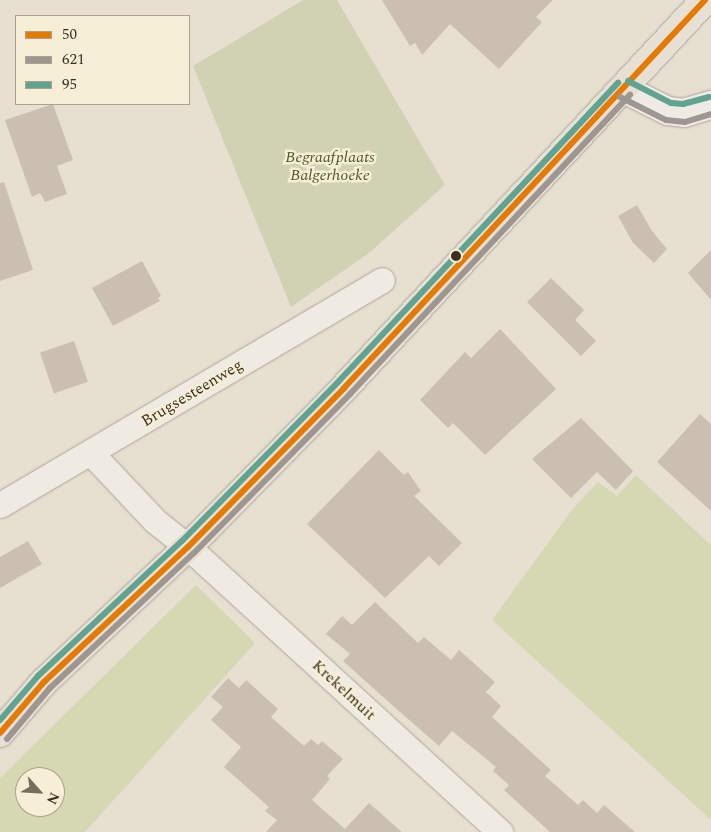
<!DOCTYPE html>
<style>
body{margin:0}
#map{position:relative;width:711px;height:832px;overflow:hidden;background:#e7e0d1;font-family:Spectral,serif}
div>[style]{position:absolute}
.green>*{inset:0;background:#d6d7b3}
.cemetery>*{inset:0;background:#d1d1b3}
.building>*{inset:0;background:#cbbfb2;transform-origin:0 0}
.roads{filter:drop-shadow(0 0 1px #ada599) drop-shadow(0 0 1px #ada599)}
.street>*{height:25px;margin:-12.5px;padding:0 12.5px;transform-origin:12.5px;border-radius:12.5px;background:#efebe3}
.secondary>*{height:28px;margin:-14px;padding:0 14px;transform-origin:14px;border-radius:14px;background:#efebe3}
.primary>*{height:28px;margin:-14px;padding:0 14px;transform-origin:14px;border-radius:14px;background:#e6e1d4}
.bus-1>*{height:6px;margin:-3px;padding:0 3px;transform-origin:3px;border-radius:3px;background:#e67902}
.bus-2>*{height:6px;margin:-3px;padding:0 3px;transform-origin:3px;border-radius:3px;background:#9e9690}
.bus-3>*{height:6px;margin:-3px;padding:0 3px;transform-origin:3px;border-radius:3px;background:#60a390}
.dots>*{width:14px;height:14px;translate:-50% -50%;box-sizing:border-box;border:2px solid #f7eed8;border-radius:50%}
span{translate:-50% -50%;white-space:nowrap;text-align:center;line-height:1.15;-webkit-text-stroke:5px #f7eed8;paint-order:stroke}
.park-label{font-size:16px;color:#4d5a26;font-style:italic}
.street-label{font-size:16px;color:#3d2e20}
.legend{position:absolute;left:15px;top:15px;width:175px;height:90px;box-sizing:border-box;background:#f7eed8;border:1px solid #ada18e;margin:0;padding:6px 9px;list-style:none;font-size:15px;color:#3d2e20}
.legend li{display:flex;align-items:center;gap:10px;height:25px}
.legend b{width:25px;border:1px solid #ada18e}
.north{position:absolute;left:15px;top:767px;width:50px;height:50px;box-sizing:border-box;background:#f7eed8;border:1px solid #ada18e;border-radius:50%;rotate:116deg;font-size:14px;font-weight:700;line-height:20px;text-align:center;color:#3d2e20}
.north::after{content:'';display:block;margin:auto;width:18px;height:22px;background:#786c5e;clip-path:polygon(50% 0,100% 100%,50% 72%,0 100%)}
</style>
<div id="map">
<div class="green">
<div style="clip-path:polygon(636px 475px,711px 545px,711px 820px,492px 620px,574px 507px,598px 482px,617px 496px)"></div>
<div style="clip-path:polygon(evenodd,196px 585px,255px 643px,85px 832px,0 832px,0 778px,196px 585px,25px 777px,55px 777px,55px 807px,25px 807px,25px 777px)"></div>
</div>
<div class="cemetery">
<div style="clip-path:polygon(303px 0,337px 0,445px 185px,369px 253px,291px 307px,193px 66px)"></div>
</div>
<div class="building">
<div style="clip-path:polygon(382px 0,553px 0,536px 17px,542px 22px,499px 69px,450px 24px,422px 55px,415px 43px,410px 46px)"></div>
<div style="clip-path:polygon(53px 104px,73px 160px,57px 166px,67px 194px,45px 202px,40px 193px,32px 197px,5px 120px)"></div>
<div style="clip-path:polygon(4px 182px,33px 270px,0 281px,0 183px)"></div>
<div style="clip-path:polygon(637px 205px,652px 231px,667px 249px,654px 263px,633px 243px,618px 216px)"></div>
<div style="clip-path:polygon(711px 250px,711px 300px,688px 273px)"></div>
<div style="clip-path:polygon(142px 261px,161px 296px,158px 298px,160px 301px,113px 326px,92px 288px)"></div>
<div style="clip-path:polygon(551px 278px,584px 310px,575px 320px,596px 341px,581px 356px,527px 302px)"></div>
<div style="clip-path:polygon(500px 329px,556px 389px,485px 455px,453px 423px,448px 428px,420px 400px,465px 352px,471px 358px)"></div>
<div style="left:74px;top:341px;width:43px;height:36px;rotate:71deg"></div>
<div style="clip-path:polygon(700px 414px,711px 424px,711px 511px,657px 462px)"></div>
<div style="clip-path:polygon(581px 418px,633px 471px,616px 490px,597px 472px,571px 498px,532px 459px)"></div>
<div style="clip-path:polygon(379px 450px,404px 475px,408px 472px,421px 491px,414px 496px,462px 543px,439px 566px,429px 556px,385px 598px,307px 524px)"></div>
<div style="clip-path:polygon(28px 541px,42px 564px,0 588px,0 557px)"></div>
<div style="clip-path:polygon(375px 602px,418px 643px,424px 637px,451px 660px,459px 650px,495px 682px,486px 692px,501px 706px,492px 717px,551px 770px,545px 776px,578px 805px,583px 800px,597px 813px,604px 805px,635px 832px,550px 832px,504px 790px,509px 785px,493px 771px,496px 767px,452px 731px,439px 746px,392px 705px,343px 661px,350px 654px,326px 634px,342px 616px,352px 625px)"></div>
<div style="clip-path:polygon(228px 678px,239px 688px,246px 680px,278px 709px,271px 717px,304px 746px,311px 739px,318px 745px,322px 741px,343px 759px,327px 776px,330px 779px,312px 800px,345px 829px,369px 803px,402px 832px,266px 832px,277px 820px,265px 811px,269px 807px,224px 767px,241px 747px,211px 720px,223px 707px,211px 697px)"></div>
</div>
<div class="roads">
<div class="street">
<div style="left:91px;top:453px;width:93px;rotate:46.7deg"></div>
<div style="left:155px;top:521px;width:42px;rotate:38.2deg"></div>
<div style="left:188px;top:547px;width:423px;rotate:42.4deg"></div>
<div style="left:0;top:505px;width:443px;rotate:-30.5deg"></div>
</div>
<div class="secondary">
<div style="left:624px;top:89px;width:49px;rotate:26.6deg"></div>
<div style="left:668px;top:111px;width:16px;rotate:7deg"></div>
<div style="left:684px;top:113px;width:28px;rotate:-17deg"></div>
</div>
<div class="primary">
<div style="left:0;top:733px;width:67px;rotate:-49.2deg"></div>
<div style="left:44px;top:682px;width:197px;rotate:-43.2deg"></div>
<div style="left:188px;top:547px;width:223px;rotate:-45.5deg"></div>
<div style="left:344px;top:388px;width:530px;rotate:-47.06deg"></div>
</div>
</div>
<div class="bus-1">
<div style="left:0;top:733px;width:67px;rotate:-49.2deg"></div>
<div style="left:44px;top:682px;width:197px;rotate:-43.2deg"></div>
<div style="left:188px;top:547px;width:223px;rotate:-45.5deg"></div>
<div style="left:344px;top:388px;width:530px;rotate:-47.06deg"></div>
</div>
<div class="bus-2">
<div style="left:620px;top:97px;width:51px;rotate:26.6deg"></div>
<div style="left:666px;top:120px;width:19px;rotate:6deg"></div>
<div style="left:685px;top:122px;width:27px;rotate:-17deg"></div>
<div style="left:7px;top:739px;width:67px;rotate:-49.9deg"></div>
<div style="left:50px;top:688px;width:197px;rotate:-43.2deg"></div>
<div style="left:194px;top:553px;width:223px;rotate:-45.5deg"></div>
<div style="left:350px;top:394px;width:410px;rotate:-46.9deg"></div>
</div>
<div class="bus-3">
<div style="left:628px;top:81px;width:48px;rotate:27.1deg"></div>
<div style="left:671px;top:103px;width:12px;rotate:5deg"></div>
<div style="left:683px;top:104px;width:27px;rotate:-15deg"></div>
<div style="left:0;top:720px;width:58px;rotate:-49.2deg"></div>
<div style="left:38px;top:676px;width:197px;rotate:-43.2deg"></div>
<div style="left:182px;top:541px;width:223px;rotate:-45.5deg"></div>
<div style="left:338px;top:382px;width:410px;rotate:-46.9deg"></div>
</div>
<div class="dots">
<div style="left:456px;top:256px;background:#3d2e20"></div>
</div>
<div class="park-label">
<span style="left:330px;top:166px">Begraafplaats<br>Balgerhoeke</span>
</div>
<div class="street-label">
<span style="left:192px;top:393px;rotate:-31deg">Brugsesteenweg</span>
<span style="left:344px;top:690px;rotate:43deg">Krekelmuit</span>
</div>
<ul class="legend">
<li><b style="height:6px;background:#e67902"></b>50</li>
<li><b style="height:6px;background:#9e9690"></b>621</li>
<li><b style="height:6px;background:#60a390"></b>95</li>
</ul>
<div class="north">N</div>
</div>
